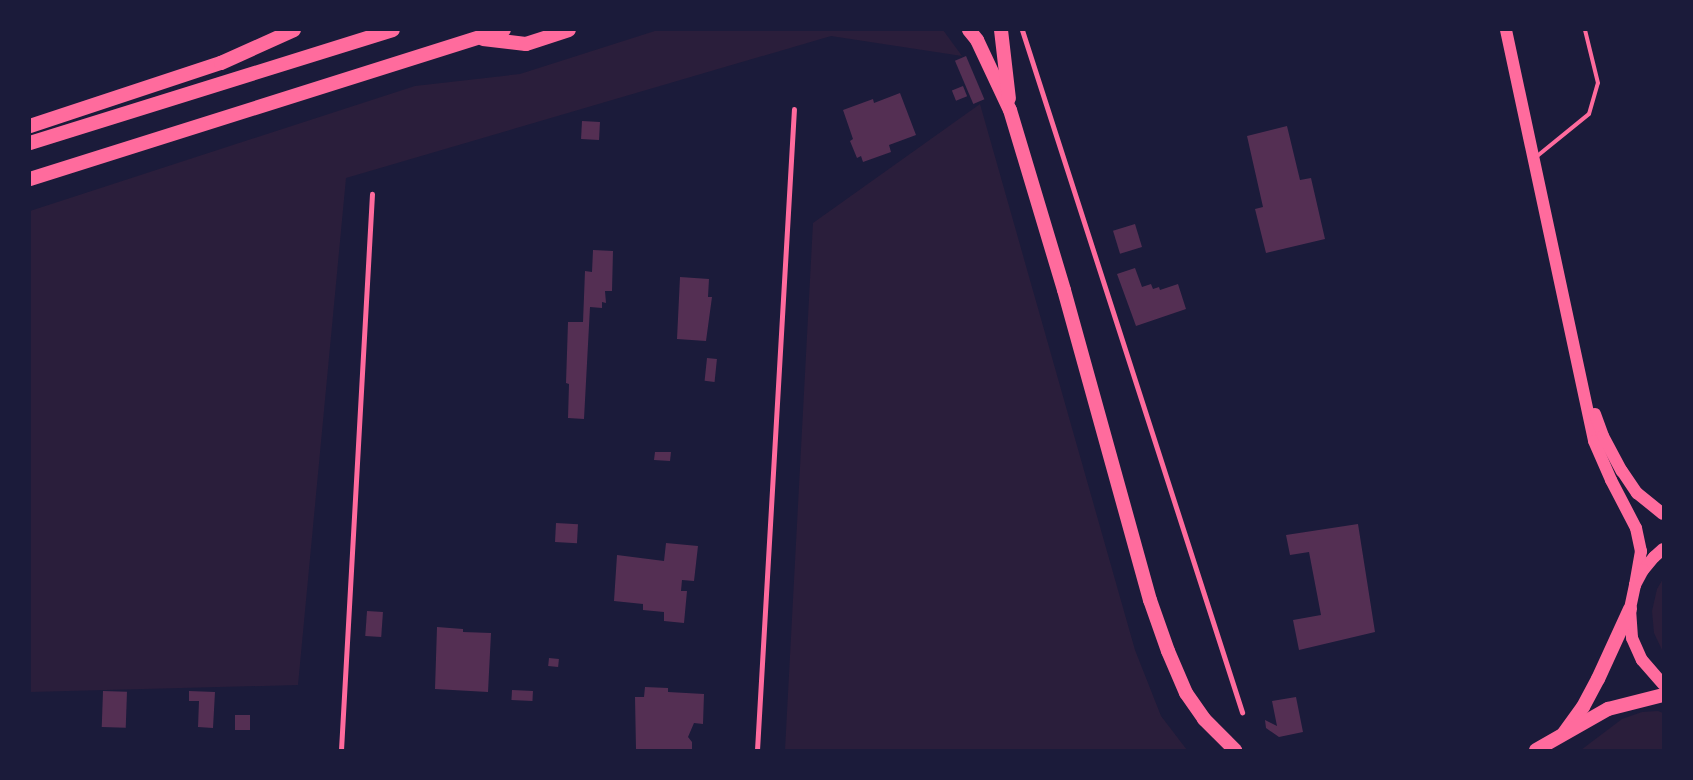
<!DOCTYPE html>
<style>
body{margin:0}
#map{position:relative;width:1693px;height:780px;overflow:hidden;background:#1b1b3a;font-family:Barlow,sans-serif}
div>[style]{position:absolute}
.green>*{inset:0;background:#2a1e3b}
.building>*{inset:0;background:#542f53;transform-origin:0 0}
.service>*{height:4px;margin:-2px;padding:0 2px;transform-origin:2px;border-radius:2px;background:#ff6b9d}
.minor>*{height:5px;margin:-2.5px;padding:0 2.5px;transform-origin:2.5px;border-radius:2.5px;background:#ff6b9d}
.primary>*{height:12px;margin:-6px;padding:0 6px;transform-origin:6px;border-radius:6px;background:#ff6b9d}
.trunk>*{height:14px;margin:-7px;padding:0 7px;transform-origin:7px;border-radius:7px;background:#ff6b9d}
span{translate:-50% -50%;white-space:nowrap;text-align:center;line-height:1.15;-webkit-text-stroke:5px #1b1b3a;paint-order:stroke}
.frame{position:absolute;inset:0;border:31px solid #1b1b3a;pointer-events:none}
</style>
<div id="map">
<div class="green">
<div style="clip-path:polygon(658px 30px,943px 30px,962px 56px,831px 36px,346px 178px,298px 685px,30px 692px,30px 211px,415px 86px,520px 74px)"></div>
<div style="clip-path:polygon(980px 104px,1135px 650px,1161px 716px,1187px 750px,785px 750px,813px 223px)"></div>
<div style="clip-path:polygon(1663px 579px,1663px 652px,1654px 633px,1652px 611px,1657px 589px)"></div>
<div style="clip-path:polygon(1658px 711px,1663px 713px,1663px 750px,1581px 750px,1622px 719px,1642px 712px)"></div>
</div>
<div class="building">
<div style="left:966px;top:56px;width:47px;height:12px;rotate:67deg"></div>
<div style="left:963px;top:86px;width:11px;height:12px;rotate:68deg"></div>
<div style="clip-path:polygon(900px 93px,916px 135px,889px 145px,891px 152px,863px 162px,861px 156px,857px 158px,850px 141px,853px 139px,843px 110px,873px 99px,874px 103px)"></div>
<div style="left:582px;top:121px;width:18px;height:18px;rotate:3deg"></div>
<div style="clip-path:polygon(1287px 126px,1300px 180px,1311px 178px,1325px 239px,1266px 253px,1255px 209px,1263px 207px,1247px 136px)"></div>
<div style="left:1135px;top:224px;width:24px;height:23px;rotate:73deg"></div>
<div style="clip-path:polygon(593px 250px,613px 251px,612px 291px,605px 291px,606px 303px,602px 302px,602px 308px,590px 307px,584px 419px,568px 418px,569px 384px,566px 383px,568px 322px,583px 322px,585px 271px,592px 272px)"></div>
<div style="clip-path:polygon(1135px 268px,1142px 287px,1151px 284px,1153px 289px,1159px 287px,1160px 290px,1178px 284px,1186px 309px,1136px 326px,1117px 274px)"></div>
<div style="clip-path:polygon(680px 277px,709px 279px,708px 297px,712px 297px,706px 341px,677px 339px)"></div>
<div style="left:707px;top:358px;width:10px;height:23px;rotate:6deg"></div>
<div style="clip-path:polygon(655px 452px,671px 452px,670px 461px,654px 460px)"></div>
<div style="left:556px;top:523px;width:22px;height:19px;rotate:3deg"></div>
<div style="clip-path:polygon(1358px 524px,1375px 632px,1299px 650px,1293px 620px,1321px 615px,1309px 552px,1290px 555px,1286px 535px)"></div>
<div style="clip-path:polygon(666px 543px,698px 546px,694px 581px,682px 580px,681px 591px,687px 591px,684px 623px,664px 621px,664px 612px,643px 610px,643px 604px,614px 601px,617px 555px,664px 561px)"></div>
<div style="left:367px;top:611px;width:16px;height:25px;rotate:4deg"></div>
<div style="clip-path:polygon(437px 627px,463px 629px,463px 632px,491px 633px,488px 692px,435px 689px)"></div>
<div style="left:549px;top:658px;width:10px;height:8px;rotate:6deg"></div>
<div style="clip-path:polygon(645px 687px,668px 688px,668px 692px,704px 694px,703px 724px,694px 723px,688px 737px,692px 742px,692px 750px,636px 750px,635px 697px,644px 697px)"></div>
<div style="left:512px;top:690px;width:21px;height:10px;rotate:3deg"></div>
<div style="left:103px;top:691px;width:24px;height:36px;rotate:2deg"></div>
<div style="clip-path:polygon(189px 691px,215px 692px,213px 728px,198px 727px,199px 701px,189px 701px)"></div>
<div style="clip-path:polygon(1296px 697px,1303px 732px,1279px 737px,1266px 728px,1265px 720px,1277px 726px,1272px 701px)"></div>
<div style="left:235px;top:715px;width:15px;height:15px"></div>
</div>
<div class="service">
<div style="left:1536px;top:157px;width:68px;rotate:-39.1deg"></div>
<div style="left:1589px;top:114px;width:32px;rotate:-74deg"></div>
<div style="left:1598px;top:83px;width:55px;rotate:-103.8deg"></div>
</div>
<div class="minor">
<div style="left:1022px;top:30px;width:717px;rotate:72.12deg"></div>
<div style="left:341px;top:750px;width:557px;rotate:-86.81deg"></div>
<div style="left:757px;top:750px;width:642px;rotate:-86.7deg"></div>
</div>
<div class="primary">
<div style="left:1506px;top:30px;width:420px;rotate:77.9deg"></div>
<div style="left:1594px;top:441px;width:43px;rotate:66.4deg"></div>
<div style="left:1611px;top:480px;width:54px;rotate:62.5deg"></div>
<div style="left:1636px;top:528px;width:24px;rotate:78deg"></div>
<div style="left:1641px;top:551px;width:35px;rotate:100deg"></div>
<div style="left:1595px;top:414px;width:23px;rotate:70deg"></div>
<div style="left:1603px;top:436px;width:40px;rotate:62deg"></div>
<div style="left:1622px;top:471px;width:27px;rotate:56deg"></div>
<div style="left:1637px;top:493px;width:33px;rotate:39deg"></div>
<div style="left:1663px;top:549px;width:12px;rotate:138deg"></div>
<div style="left:1654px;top:557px;width:17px;rotate:130deg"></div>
<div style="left:1643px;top:570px;width:17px;rotate:118deg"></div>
<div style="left:1635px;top:585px;width:25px;rotate:102deg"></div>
<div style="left:1630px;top:609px;width:29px;rotate:86deg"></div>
<div style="left:1632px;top:638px;width:24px;rotate:66deg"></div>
<div style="left:1642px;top:660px;width:32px;rotate:49deg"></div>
</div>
<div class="trunk">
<div style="left:969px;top:30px;width:13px;rotate:51deg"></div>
<div style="left:977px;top:40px;width:77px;rotate:64.8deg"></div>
<div style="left:1010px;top:110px;width:188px;rotate:73.3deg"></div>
<div style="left:1064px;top:290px;width:322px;rotate:74.5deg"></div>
<div style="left:1150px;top:600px;width:54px;rotate:70.6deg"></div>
<div style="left:1168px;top:651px;width:46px;rotate:66.8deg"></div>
<div style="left:1186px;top:693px;width:32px;rotate:55deg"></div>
<div style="left:1204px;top:719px;width:44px;rotate:45deg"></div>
<div style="left:1001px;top:30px;width:69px;rotate:83.4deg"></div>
<div style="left:483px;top:39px;width:43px;rotate:6.6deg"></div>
<div style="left:526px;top:44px;width:45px;rotate:-18deg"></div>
<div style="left:30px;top:126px;width:201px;rotate:-18.3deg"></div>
<div style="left:221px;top:63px;width:80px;rotate:-24.3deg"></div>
<div style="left:30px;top:143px;width:380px;rotate:-17.3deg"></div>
<div style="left:30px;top:179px;width:497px;rotate:-17.5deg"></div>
<div style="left:1564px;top:733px;width:32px;rotate:-54deg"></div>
<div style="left:1583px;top:707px;width:32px;rotate:-62deg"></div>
<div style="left:1598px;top:679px;width:77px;rotate:-65.4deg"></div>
<div style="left:1536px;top:750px;width:83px;rotate:-29.7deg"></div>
<div style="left:1608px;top:709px;width:57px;rotate:-14.3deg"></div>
</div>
<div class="frame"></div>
</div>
